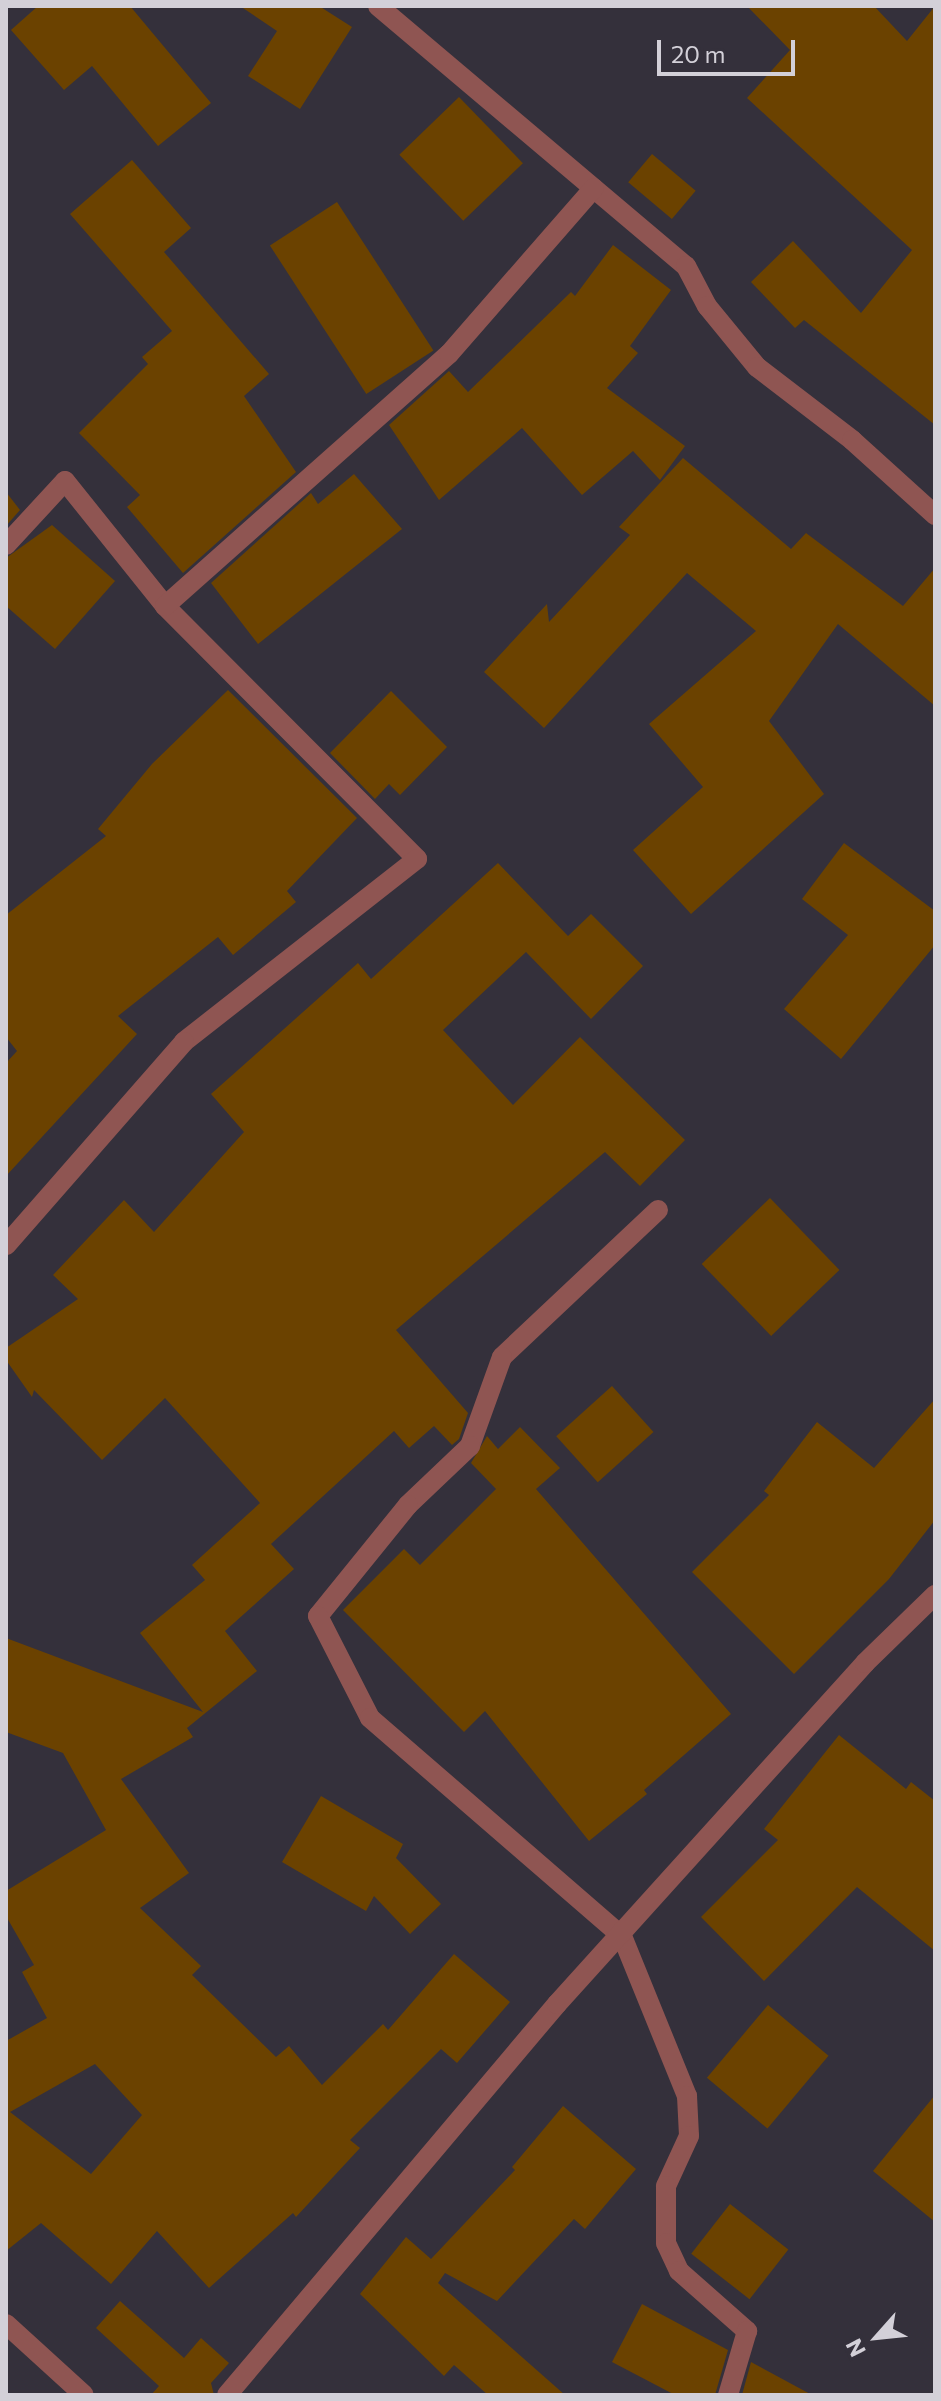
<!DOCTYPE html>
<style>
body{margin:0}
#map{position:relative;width:941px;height:2401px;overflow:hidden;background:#34303b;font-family:Commissioner,sans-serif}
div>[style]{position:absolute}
.building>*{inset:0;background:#6b4200;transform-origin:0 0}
.minor>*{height:20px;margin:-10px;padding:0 10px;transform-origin:10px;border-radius:10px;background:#8f5552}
span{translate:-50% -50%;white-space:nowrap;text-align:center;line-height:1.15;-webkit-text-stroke:6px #34303b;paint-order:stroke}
.frame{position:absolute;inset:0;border:8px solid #d3d0d8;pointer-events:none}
.north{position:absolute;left:837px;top:2297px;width:80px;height:80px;-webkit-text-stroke:6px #34303b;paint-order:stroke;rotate:243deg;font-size:22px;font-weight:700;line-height:32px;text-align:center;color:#d3d0d8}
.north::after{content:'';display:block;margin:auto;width:28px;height:36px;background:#d3d0d8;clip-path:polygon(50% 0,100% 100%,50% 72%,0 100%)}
.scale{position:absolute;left:657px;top:40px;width:138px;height:36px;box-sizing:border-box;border:4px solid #d3d0d8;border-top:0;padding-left:10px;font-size:24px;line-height:28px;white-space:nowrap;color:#d3d0d8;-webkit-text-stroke:6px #34303b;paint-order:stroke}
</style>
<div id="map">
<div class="building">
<div style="clip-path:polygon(38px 6px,130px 6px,211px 103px,158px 146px,92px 66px,64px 90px,11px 30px)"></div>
<div style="clip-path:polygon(240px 6px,319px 6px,352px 27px,300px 109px,248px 76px,277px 31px)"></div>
<div style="clip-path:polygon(747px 6px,874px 6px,907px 41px,935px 6px,935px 425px,804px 320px,795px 328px,751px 282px,793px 241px,861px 313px,912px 250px,747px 98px,790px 50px)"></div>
<div style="left:459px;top:97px;width:92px;height:83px;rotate:46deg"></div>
<div style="left:652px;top:154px;width:57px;height:37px;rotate:40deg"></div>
<div style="clip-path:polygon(132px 160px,191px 228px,164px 252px,269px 374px,244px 396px,296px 472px,183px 573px,127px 507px,140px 495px,79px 433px,148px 364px,142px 357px,172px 331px,70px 214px)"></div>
<div style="left:337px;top:202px;width:177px;height:80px;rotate:57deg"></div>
<div style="clip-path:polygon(613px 245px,671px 290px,630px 346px,638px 353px,607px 388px,685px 446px,660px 480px,633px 451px,582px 495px,522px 428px,439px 500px,389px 425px,449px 371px,468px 392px,571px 292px,575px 296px)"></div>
<div style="clip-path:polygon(683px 458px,791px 549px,806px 533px,903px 606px,935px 568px,935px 706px,838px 624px,769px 721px,824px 794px,691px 914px,633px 850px,703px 787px,649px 724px,756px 631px,687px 573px,544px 728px,484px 672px,547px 604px,549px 622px,630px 535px,619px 527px)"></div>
<div style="clip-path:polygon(354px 474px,402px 529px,258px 644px,211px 583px,311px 493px,318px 504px)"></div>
<div style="clip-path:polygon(6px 492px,20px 510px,6px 526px)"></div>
<div style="clip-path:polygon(52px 525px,115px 581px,55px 649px,6px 606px,6px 558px)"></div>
<div style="clip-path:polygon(228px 690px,357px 818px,287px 891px,296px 902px,233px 955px,218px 937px,118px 1016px,137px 1034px,6px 1176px,6px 1063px,17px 1051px,6px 1037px,6px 915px,106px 836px,98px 829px,152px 764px)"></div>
<div style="clip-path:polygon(391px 691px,447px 747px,400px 795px,389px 784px,375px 799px,330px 753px)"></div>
<div style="clip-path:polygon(844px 843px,935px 911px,935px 945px,841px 1059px,784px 1009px,848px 935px,802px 899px)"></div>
<div style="clip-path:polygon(evenodd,498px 863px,568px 936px,591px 914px,643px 966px,591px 1019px,526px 952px,443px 1030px,513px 1105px,580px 1037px,685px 1140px,640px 1186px,605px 1152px,396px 1330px,468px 1413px,459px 1439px,452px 1445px,434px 1426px,409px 1448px,394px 1431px,271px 1544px,294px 1569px,225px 1631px,257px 1671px,187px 1728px,193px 1737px,121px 1779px,189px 1873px,140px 1908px,201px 1966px,192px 1975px,276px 2057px,289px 2046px,322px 2085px,383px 2024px,388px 2030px,454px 1954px,510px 2002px,457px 2063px,441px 2049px,350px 2140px,360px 2148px,296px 2217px,293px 2213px,209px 2288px,157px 2231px,111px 2284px,41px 2223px,6px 2251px,6px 2041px,47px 2018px,22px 1972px,34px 1965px,6px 1916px,6px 1891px,106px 1830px,63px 1753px,6px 1732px,6px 1638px,203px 1712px,140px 1633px,205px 1580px,192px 1565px,260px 1503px,165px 1398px,102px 1460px,34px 1390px,32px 1397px,6px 1360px,6px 1348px,78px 1299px,53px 1275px,124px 1200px,154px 1232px,244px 1132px,211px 1094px,358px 963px,371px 979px,498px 863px,95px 2064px,142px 2115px,91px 2174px,10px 2112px,95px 2064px)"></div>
<div style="left:770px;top:1198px;width:100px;height:95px;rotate:46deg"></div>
<div style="left:612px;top:1386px;width:62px;height:75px;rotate:48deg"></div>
<div style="clip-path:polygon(935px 1399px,935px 1520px,889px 1579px,794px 1674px,692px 1572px,769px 1495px,764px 1491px,817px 1422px,874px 1468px)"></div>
<div style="clip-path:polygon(520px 1427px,560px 1468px,536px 1489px,731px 1714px,644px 1790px,647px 1794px,589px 1841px,485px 1711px,464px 1732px,343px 1610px,404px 1549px,420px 1565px,496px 1489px,471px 1463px,487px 1436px,498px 1449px)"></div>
<div style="clip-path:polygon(839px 1735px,906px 1789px,911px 1782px,935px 1801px,935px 1951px,857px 1887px,764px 1981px,701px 1917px,778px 1840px,764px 1829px)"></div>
<div style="clip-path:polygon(321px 1796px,403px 1844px,396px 1858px,441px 1904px,410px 1934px,374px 1896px,366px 1911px,282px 1862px)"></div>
<div style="left:768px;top:2005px;width:79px;height:95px;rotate:40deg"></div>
<div style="clip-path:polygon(935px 2095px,935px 2222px,873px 2171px)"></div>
<div style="clip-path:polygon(563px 2106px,636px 2169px,585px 2229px,574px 2219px,497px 2301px,445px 2273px,438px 2283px,565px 2395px,488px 2395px,454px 2365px,444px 2376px,360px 2294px,406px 2237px,431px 2259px,515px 2170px,512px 2167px)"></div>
<div style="left:730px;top:2204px;width:74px;height:63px;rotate:38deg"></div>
<div style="clip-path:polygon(120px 2301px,184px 2358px,201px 2338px,229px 2363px,211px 2383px,214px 2395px,151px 2395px,159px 2386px,96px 2328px)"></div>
<div style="clip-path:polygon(642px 2304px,728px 2350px,715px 2395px,675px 2395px,612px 2362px)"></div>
<div style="clip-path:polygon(751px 2362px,812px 2395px,742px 2395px)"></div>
</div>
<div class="minor">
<div style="left:378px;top:6px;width:403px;rotate:40.2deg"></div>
<div style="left:686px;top:266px;width:45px;rotate:62.3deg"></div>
<div style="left:707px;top:306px;width:79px;rotate:50.7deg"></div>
<div style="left:757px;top:367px;width:120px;rotate:37.5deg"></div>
<div style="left:852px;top:440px;width:112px;rotate:42.1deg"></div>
<div style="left:6px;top:545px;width:87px;rotate:-47.3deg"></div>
<div style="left:65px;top:481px;width:160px;rotate:51.3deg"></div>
<div style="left:165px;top:606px;width:357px;rotate:45.1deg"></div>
<div style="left:417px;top:859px;width:296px;rotate:141.9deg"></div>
<div style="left:184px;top:1042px;width:270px;rotate:131.2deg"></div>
<div style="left:165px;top:606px;width:380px;rotate:-41.6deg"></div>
<div style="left:449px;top:354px;width:220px;rotate:-48.9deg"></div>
<div style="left:658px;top:1210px;width:214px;rotate:136.7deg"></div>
<div style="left:502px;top:1357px;width:95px;rotate:109.8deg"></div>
<div style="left:470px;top:1446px;width:86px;rotate:136.4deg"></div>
<div style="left:408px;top:1505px;width:143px;rotate:129deg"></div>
<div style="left:318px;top:1616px;width:114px;rotate:63deg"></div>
<div style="left:370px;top:1718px;width:333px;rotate:40.9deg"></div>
<div style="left:622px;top:1936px;width:173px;rotate:67.9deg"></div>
<div style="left:687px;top:2096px;width:40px;rotate:87.1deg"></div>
<div style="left:689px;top:2136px;width:55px;rotate:114.7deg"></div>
<div style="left:666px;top:2186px;width:57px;rotate:90deg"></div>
<div style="left:666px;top:2243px;width:31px;rotate:65deg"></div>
<div style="left:679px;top:2271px;width:91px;rotate:41.4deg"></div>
<div style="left:747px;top:2331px;width:67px;rotate:106.5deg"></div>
<div style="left:6px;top:2324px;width:105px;rotate:42.3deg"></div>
<div style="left:227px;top:2395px;width:512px;rotate:-49.84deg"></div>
<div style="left:557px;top:2004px;width:460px;rotate:-47.9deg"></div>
<div style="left:865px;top:1663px;width:98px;rotate:-44.2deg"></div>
</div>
<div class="frame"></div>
<div class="north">N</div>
<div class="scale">20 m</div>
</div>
